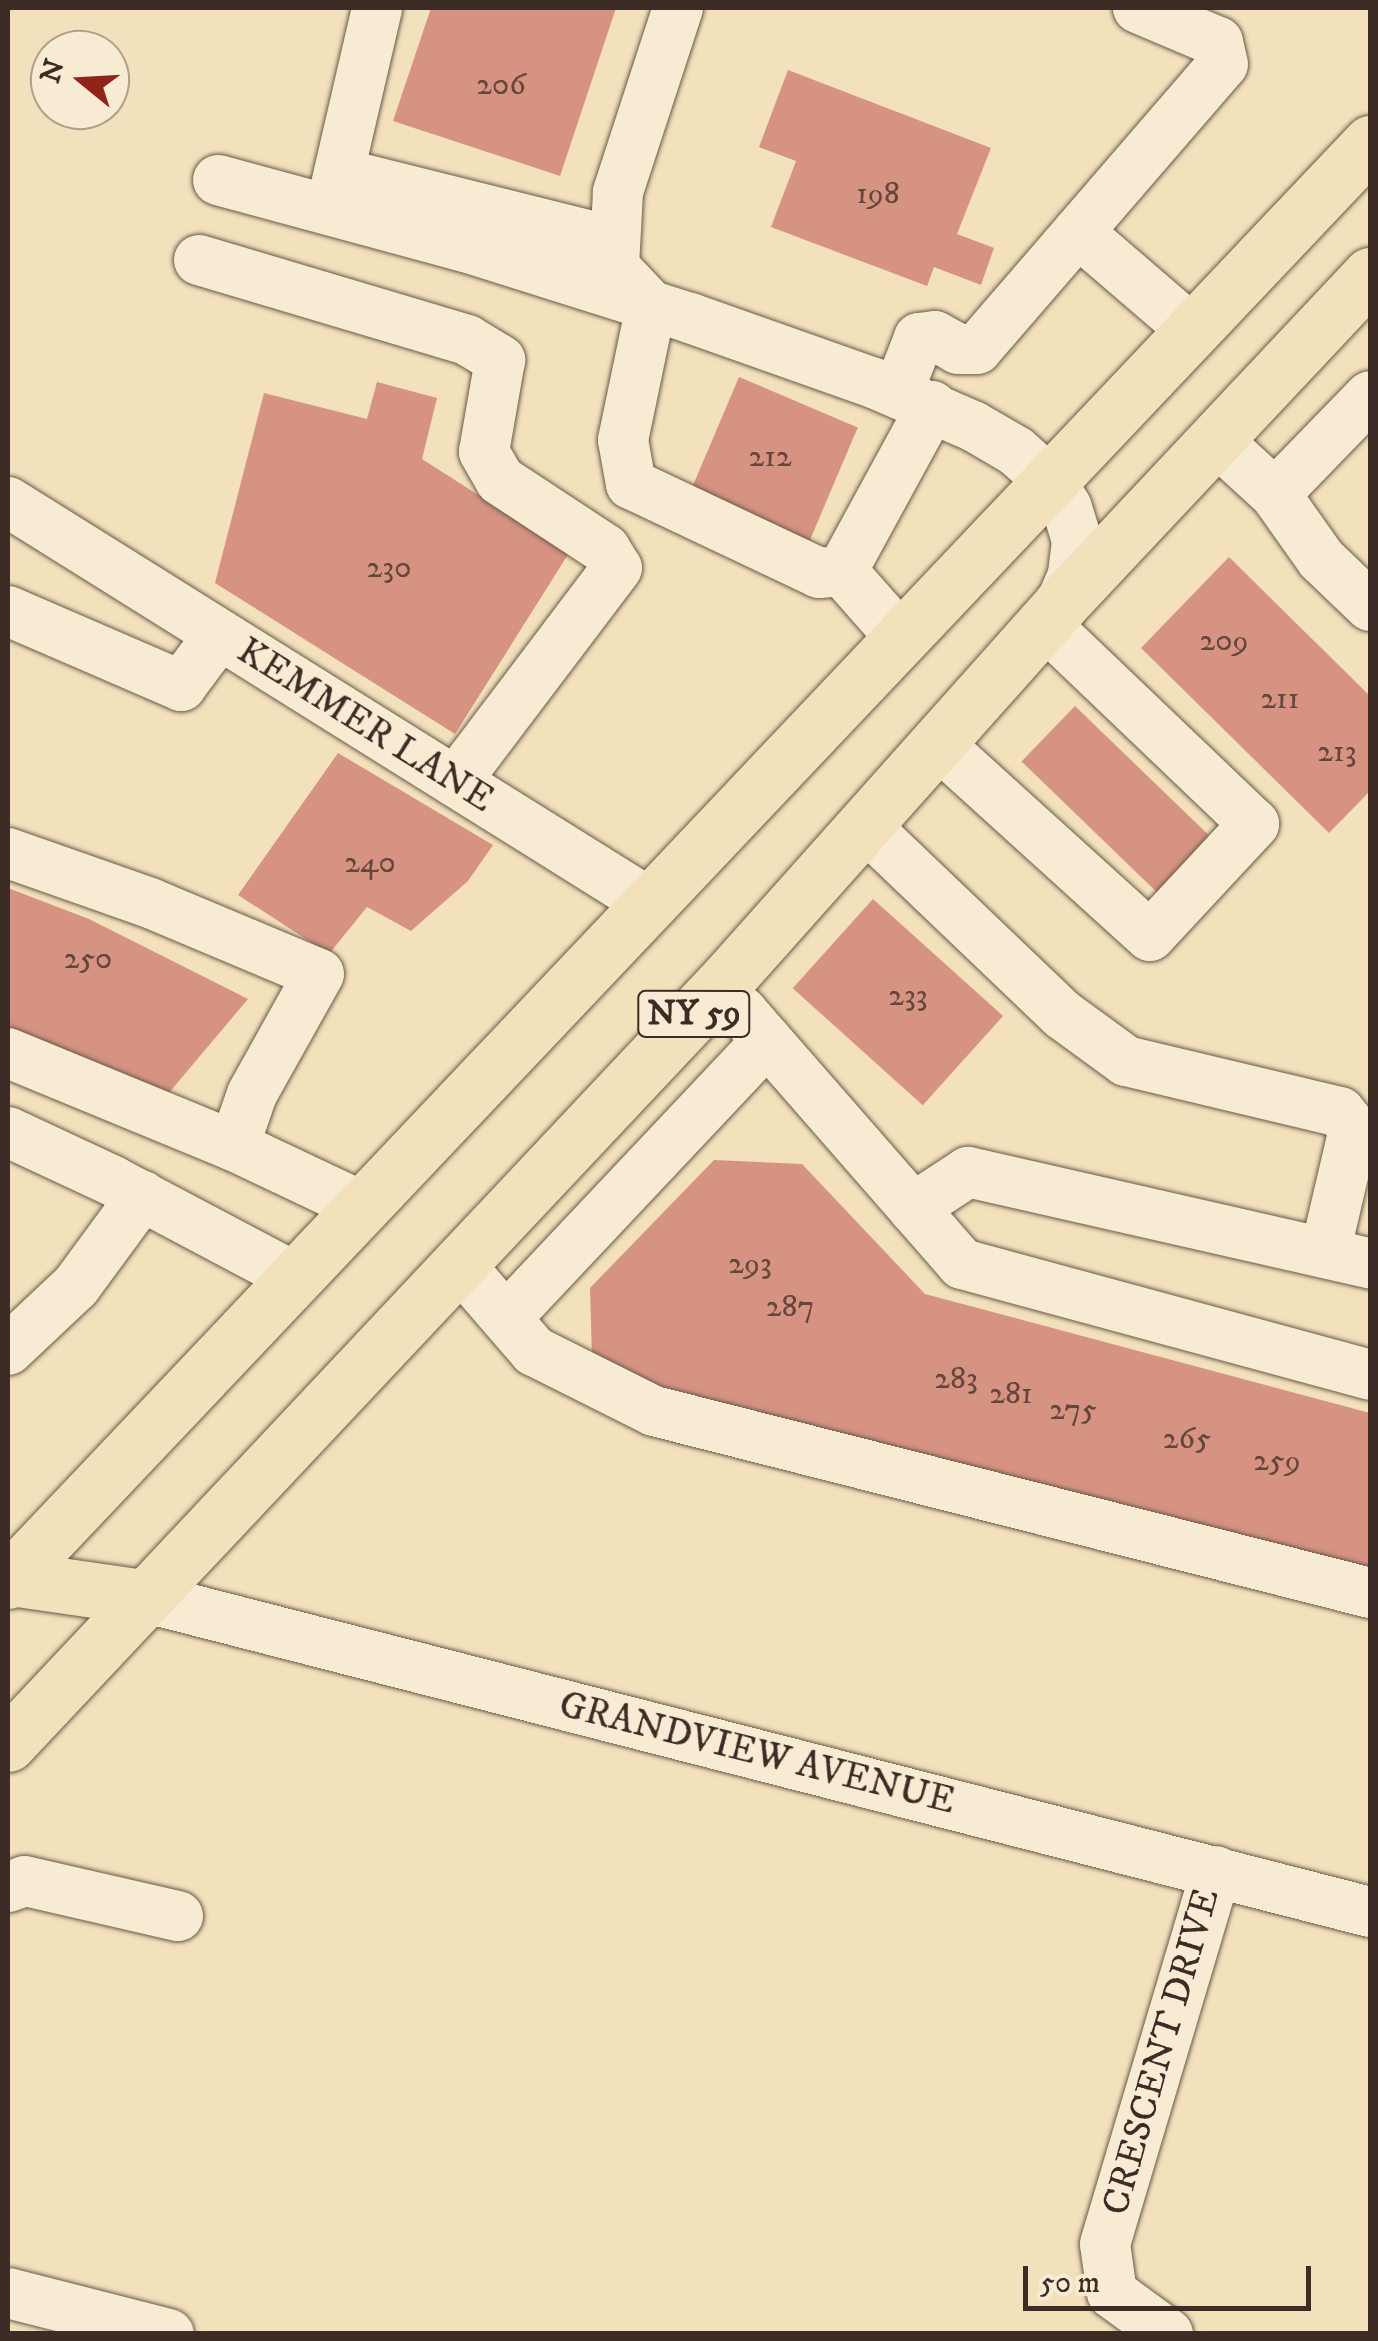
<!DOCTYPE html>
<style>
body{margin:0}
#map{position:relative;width:1378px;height:2341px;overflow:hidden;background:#f2e1bb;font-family:"IM FELL DW Pica",serif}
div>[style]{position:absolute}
.building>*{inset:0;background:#d69382;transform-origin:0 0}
.roads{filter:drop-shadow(0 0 2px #6a594a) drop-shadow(0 0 2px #6a594a)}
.minor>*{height:50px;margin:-25px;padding:0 25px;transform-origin:25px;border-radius:25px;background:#f7ecd3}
.major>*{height:55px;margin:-27.5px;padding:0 27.5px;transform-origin:27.5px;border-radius:27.5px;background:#f2e1bb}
.highway>*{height:55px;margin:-27.5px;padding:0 27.5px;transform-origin:27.5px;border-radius:27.5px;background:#f2e1bb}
span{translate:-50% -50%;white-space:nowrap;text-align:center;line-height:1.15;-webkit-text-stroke:8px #f7ecd3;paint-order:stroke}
.number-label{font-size:32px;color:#63463c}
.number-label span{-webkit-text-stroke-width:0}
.shield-label span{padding:2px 8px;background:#f7ecd3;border:2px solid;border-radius:8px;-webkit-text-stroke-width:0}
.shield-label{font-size:35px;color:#3d2c25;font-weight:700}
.street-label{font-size:38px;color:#3d2c25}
.frame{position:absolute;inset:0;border:10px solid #3d2c25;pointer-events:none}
.north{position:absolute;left:30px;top:30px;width:100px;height:100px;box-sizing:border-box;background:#f7ecd3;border:2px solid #ad9f8d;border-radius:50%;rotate:288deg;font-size:28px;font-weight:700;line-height:40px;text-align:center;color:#3d2c25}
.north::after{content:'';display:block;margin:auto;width:35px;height:45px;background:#8f2418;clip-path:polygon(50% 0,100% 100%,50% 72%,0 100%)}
.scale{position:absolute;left:1023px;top:2266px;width:288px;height:45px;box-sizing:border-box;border:5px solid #3d2c25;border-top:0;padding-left:12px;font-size:30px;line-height:35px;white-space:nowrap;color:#3d2c25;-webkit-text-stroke:8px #f7ecd3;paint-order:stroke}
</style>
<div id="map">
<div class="building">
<div style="clip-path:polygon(431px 8px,616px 8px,560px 176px,393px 121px)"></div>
<div style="clip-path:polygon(788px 70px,991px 148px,957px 234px,994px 248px,981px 285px,934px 267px,927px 286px,771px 227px,796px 161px,759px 147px)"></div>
<div style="left:739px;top:377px;width:129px;height:123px;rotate:23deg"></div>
<div style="clip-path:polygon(377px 382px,437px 398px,422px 459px,569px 553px,455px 734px,215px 583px,264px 393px,367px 419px)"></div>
<div style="clip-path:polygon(1229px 557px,1370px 696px,1370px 791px,1329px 833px,1141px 648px)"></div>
<div style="left:1075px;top:706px;width:194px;height:77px;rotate:44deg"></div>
<div style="clip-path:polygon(338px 753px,493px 845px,468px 881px,411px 931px,367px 907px,329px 954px,238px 895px)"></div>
<div style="clip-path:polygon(8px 888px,89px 919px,248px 999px,157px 1107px,8px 1040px)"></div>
<div style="left:873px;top:899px;width:175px;height:120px;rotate:42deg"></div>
<div style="clip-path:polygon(714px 1160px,802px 1164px,925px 1294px,1370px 1413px,1370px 1582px,673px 1400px,592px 1360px,590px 1288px)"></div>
</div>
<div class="roads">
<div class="minor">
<div style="left:678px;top:8px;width:194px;rotate:108.1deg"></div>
<div style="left:618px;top:192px;width:75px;rotate:93.1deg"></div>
<div style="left:614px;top:267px;width:54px;rotate:46.5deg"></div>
<div style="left:651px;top:306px;width:137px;rotate:101.8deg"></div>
<div style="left:623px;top:440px;width:45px;rotate:79.7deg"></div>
<div style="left:631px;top:484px;width:208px;rotate:25.3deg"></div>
<div style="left:819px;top:573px;width:23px;rotate:-5deg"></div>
<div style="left:339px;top:173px;width:284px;rotate:14deg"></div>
<div style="left:218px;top:180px;width:256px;rotate:15.2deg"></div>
<div style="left:465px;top:247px;width:236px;rotate:17.5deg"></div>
<div style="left:690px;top:318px;width:195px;rotate:19.5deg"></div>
<div style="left:874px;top:383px;width:108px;rotate:23.5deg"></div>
<div style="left:973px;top:426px;width:50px;rotate:30.2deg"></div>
<div style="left:1016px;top:451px;width:48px;rotate:41.6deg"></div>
<div style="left:1052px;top:483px;width:29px;rotate:59deg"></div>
<div style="left:1067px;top:508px;width:34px;rotate:73deg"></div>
<div style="left:1077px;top:541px;width:34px;rotate:97deg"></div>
<div style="left:1073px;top:575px;width:33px;rotate:113deg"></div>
<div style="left:332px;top:202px;width:199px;rotate:-76.9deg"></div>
<div style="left:1078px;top:232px;width:152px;rotate:40.7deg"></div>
<div style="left:199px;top:260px;width:280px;rotate:16.6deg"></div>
<div style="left:467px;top:340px;width:39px;rotate:31deg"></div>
<div style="left:500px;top:360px;width:93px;rotate:99.9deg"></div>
<div style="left:484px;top:452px;width:32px;rotate:60deg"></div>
<div style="left:500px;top:480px;width:126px;rotate:33.3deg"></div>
<div style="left:605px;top:549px;width:22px;rotate:58deg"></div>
<div style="left:617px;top:568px;width:268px;rotate:127.1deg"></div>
<div style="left:898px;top:392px;width:58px;rotate:-68.7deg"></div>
<div style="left:919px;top:338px;width:16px;rotate:-7deg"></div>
<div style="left:935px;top:336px;width:26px;rotate:29deg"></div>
<div style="left:958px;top:349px;width:19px"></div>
<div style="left:977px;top:349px;width:376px;rotate:-49.2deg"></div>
<div style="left:1223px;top:64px;width:23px;rotate:-103deg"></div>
<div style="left:1218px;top:42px;width:87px;rotate:-157deg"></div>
<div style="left:1216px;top:440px;width:80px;rotate:42.5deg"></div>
<div style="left:1275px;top:494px;width:80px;rotate:54.7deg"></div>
<div style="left:1321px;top:559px;width:68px;rotate:43.8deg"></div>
<div style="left:1275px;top:494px;width:136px;rotate:-45.9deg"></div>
<div style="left:8px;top:502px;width:755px;rotate:32.01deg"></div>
<div style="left:842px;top:571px;width:188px;rotate:-61.4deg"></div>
<div style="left:842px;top:571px;width:91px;rotate:48.6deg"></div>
<div style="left:8px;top:611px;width:189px;rotate:23.4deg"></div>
<div style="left:181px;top:686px;width:64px;rotate:-53.3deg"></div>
<div style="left:937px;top:743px;width:287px;rotate:42.2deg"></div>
<div style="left:1150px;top:936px;width:153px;rotate:-47.1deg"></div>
<div style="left:1254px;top:824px;width:291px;rotate:-136.3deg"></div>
<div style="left:864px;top:825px;width:275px;rotate:43.7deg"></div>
<div style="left:1063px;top:1015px;width:78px;rotate:36.1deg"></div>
<div style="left:1126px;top:1061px;width:220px;rotate:13.4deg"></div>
<div style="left:1340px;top:1112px;width:22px;rotate:51deg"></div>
<div style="left:1354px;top:1129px;width:127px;rotate:103.2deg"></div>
<div style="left:8px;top:853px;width:151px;rotate:19.4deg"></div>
<div style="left:150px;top:903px;width:183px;rotate:22.8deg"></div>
<div style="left:319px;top:974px;width:137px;rotate:119.2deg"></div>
<div style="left:252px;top:1094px;width:55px;rotate:109.1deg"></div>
<div style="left:716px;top:990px;width:35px;rotate:40deg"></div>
<div style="left:743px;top:1013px;width:333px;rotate:48.9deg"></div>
<div style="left:962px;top:1264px;width:423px;rotate:15.2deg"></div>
<div style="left:8px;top:1053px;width:244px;rotate:22.4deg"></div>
<div style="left:234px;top:1146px;width:140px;rotate:25.3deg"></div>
<div style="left:8px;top:1132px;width:116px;rotate:25deg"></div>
<div style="left:113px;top:1181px;width:205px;rotate:27.9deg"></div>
<div style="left:913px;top:1208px;width:66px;rotate:-33.2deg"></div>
<div style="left:968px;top:1172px;width:412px;rotate:12.8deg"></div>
<div style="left:458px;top:1263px;width:116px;rotate:49.2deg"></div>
<div style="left:534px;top:1351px;width:134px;rotate:26.6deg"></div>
<div style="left:654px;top:1411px;width:739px;rotate:14.26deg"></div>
<div style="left:506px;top:1318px;width:381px;rotate:-46.7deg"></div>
<div style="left:8px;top:1350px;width:93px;rotate:-43.3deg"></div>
<div style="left:76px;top:1286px;width:112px;rotate:-53.7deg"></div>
<div style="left:143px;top:1597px;width:1267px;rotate:14.4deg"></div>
<div style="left:8px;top:1887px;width:18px;rotate:-19deg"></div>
<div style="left:25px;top:1881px;width:157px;rotate:12.9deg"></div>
<div style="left:8px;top:2293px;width:166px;rotate:14.3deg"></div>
<div style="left:1168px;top:2334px;width:69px;rotate:-143.8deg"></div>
<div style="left:1112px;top:2293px;width:49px;rotate:-98.1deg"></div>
<div style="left:1105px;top:2244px;width:389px;rotate:-73.4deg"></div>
</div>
<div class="major">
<div style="left:11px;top:1578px;width:133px;rotate:8.2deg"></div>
<div style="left:8px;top:1581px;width:1981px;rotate:-46.55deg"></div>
<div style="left:8px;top:1744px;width:1053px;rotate:-46.77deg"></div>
<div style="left:729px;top:977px;width:498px;rotate:-48.3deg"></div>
<div style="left:1060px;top:605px;width:453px;rotate:-46.8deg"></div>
</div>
<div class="highway">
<div style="left:8px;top:1574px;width:5px;rotate:53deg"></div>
</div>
</div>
<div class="number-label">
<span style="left:501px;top:85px">206</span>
<span style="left:878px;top:194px">198</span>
<span style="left:770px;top:457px">212</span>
<span style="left:389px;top:568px">230</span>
<span style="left:1224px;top:641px">209</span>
<span style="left:1280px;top:699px">211</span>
<span style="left:1337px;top:752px">213</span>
<span style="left:370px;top:863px">240</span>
<span style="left:88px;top:959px">250</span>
<span style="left:908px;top:996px">233</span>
<span style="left:750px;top:1264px">293</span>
<span style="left:790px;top:1307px">287</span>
<span style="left:956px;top:1379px">283</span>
<span style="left:1011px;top:1394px">281</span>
<span style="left:1073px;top:1410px">275</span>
<span style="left:1187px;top:1439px">265</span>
<span style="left:1277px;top:1461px">259</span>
</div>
<div class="shield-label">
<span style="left:694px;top:1014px">NY 59</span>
</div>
<div class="street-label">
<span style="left:365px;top:726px;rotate:32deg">KEMMER LANE</span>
<span style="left:757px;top:1754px;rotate:14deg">GRANDVIEW AVENUE</span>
<span style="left:1162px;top:2052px;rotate:-74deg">CRESCENT DRIVE</span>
</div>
<div class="frame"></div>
<div class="north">N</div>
<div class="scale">50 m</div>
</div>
